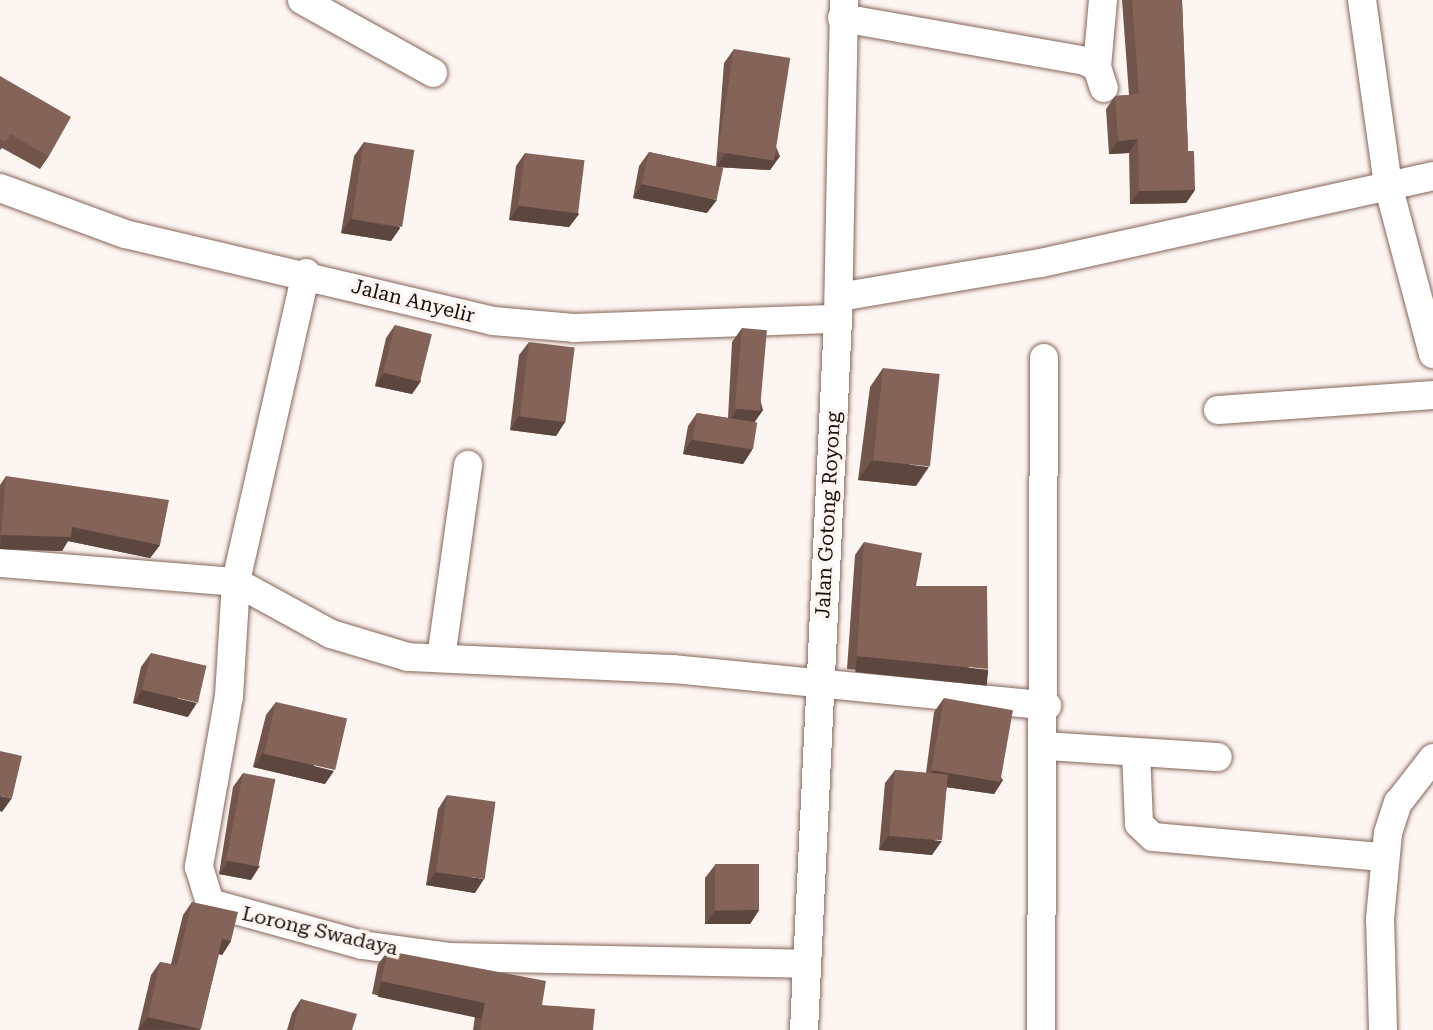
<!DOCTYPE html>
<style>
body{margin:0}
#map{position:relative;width:1433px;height:1030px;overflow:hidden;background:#fdf5f2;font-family:"Roboto Serif",serif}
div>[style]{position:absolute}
.roads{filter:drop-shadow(0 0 2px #86665a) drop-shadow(0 0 2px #86665a)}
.street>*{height:28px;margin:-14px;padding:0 14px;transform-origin:14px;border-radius:14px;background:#fff}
.wall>*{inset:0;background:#72564c}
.shaded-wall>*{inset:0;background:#5c463e;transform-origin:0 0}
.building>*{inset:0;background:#846458;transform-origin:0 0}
span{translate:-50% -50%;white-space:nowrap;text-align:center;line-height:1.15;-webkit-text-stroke:7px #fdf5f2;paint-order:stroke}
.street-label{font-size:20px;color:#1a0e09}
</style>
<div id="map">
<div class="roads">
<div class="street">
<div style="left:302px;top:0;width:150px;rotate:29.1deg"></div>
<div style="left:1362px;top:0;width:187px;rotate:82deg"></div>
<div style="left:1388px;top:185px;width:175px;rotate:75.1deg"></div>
<div style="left:842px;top:18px;width:247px;rotate:10deg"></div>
<div style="left:1085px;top:61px;width:13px;rotate:27deg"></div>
<div style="left:1097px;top:67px;width:22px;rotate:72deg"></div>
<div style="left:1097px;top:67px;width:67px;rotate:-84.9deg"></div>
<div style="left:0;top:188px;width:133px;rotate:20.2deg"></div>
<div style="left:125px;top:234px;width:378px;rotate:13.3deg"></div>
<div style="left:493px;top:321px;width:81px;rotate:4.9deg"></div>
<div style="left:574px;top:328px;width:264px;rotate:-2deg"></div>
<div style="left:306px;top:273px;width:317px;rotate:102.8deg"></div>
<div style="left:236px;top:582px;width:114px;rotate:93.5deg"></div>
<div style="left:229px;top:696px;width:174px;rotate:100deg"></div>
<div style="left:199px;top:867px;width:38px;rotate:73deg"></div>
<div style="left:210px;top:903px;width:158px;rotate:15.4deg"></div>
<div style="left:362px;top:945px;width:87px;rotate:7.9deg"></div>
<div style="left:448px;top:957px;width:357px;rotate:1.1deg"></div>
<div style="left:839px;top:297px;width:205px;rotate:-9.6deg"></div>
<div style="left:1041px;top:263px;width:402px;rotate:-12.5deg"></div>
<div style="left:1218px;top:410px;width:216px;rotate:-4deg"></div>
<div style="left:0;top:563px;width:237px;rotate:4.6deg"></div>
<div style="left:236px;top:582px;width:108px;rotate:28.7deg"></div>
<div style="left:331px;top:634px;width:80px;rotate:16.6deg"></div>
<div style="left:408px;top:657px;width:265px;rotate:2.6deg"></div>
<div style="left:673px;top:669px;width:376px;rotate:5.6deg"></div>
<div style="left:441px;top:658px;width:195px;rotate:-82deg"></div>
<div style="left:1046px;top:746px;width:172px;rotate:3.7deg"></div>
<div style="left:1136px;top:752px;width:72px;rotate:87.6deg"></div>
<div style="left:1139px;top:824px;width:19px;rotate:43deg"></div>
<div style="left:1153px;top:837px;width:231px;rotate:5deg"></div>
<div style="left:804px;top:1030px;width:712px;rotate:-87.26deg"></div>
<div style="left:838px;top:319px;width:319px;rotate:-88.9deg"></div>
<div style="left:1041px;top:1030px;width:672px;rotate:-89.74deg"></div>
<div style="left:1383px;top:1030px;width:111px;rotate:-91.5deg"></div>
<div style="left:1380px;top:919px;width:86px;rotate:-84.7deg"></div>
<div style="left:1388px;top:833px;width:32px;rotate:-72deg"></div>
<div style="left:1398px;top:803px;width:57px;rotate:-52.1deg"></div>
</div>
</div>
<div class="wall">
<div style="clip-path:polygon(1122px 0,1182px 0,1188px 151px,1195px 190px,1186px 203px,1130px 204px,1129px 153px,1109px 154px,1106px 109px,1115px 96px,1129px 95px)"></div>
<div style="clip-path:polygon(734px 49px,780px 156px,770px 170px,717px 167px,707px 213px,633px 198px,639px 166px,649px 152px,716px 167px,724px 63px)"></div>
<div style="clip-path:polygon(0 76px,49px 156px,40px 169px,2px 148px,0 150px)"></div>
<div style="clip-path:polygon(364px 142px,400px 228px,391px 241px,341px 233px,354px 156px)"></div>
<div style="clip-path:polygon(525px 153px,579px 214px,569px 227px,509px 220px,516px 166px)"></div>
<div style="clip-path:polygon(395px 325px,421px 381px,412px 394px,375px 386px,386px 338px)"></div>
<div style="clip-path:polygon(742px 328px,763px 410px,754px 423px,752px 450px,743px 464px,683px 454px,688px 426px,697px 413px,728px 418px,732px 342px)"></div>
<div style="clip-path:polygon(529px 342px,565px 422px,556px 436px,510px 430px,519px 355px)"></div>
<div style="clip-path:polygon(883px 368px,916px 486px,858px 480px,870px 387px)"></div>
<div style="clip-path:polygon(6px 476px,160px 545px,150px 558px,68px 541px,62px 551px,0 549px,0 485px)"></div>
<div style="clip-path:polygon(864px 542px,916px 586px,978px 682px,847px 669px,855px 555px)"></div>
<div style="clip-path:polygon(151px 653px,188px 717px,133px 703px,141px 667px)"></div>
<div style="clip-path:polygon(944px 698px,1003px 780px,994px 794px,947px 787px,932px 855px,879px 850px,885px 783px,895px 770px,926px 773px,934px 712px)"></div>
<div style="clip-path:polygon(276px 702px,325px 784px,253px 767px,266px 715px)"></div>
<div style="clip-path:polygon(243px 773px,251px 880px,219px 874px,233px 787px)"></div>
<div style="clip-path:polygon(447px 795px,475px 893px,426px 885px,438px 809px)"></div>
<div style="clip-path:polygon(715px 865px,759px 910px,750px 924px,705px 924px,705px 878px)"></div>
<div style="clip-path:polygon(192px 902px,231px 941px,222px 955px,219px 954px,200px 1030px,138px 1030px,151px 975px,160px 962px,171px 964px,183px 915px)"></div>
<div style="clip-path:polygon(388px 951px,542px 1005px,593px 1030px,473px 1030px,475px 1016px,372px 994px,378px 964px)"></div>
<div style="clip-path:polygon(301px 999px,352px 1030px,287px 1030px,292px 1013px)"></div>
</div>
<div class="shaded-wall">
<div style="clip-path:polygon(1138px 139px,1129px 153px,1109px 154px,1118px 141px)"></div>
<div style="clip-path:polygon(726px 153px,780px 156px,770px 170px,716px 167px)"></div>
<div style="clip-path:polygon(642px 184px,717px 200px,707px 213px,633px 198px)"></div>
<div style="clip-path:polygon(1195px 190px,1186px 203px,1130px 204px,1139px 191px)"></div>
<div style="clip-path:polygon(519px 206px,579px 214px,569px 227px,509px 220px)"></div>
<div style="clip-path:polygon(351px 219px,400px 228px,391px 241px,341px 233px)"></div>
<div style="clip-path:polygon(384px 373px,421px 381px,412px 394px,375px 386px)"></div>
<div style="clip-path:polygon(737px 409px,763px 410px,753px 424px,728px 423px)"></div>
<div style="clip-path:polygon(519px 416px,565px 422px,556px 436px,510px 430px)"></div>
<div style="clip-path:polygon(692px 440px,752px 450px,743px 464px,683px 454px)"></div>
<div style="clip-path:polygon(872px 460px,929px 467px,916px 486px,858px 480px)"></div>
<div style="clip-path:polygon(72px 527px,160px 545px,150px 558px,68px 541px,62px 551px,0 549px,1px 535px)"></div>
<div style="left:857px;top:656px;width:132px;height:16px;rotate:6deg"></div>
<div style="clip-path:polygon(142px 690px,197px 703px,188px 717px,133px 703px)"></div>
<div style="clip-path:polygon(263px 753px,334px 771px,325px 784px,253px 767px)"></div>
<div style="clip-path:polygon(933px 770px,1003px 780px,994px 794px,924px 784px)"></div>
<div style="clip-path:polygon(0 796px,12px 798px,2px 812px,0 811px)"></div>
<div style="clip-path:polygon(888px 836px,942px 841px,932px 855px,879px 850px)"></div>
<div style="clip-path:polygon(228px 861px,260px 866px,251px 880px,219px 874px)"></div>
<div style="clip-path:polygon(436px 872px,484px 879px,475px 893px,426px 885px)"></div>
<div style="clip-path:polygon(759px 910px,750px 924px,705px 924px,715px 911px)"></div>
<div style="clip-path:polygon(222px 939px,231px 941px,222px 955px,213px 952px)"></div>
<div style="left:381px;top:981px;width:106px;height:16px;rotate:12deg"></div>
<div style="clip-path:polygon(148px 1017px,201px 1029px,138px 1030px)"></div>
</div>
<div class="building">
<div style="clip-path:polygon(1132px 0,1182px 0,1188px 151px,1194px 151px,1195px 190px,1139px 191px,1138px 139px,1118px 141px,1115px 96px,1139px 94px)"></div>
<div style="left:734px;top:49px;width:57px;height:104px;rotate:9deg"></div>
<div style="clip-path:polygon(0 76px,71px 117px,49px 156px,10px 134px,6px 142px,0 139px)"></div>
<div style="left:364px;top:142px;width:51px;height:78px;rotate:9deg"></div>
<div style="left:649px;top:152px;width:76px;height:33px;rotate:12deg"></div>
<div style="left:525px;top:153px;width:60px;height:53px;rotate:7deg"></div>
<div style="left:395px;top:325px;width:38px;height:49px;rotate:14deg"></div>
<div style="left:742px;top:328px;width:25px;height:81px;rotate:5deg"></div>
<div style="left:529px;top:342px;width:46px;height:75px;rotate:7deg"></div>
<div style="left:883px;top:368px;width:57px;height:93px;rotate:6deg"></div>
<div style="left:697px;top:413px;width:61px;height:27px;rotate:9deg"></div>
<div style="clip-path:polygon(6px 476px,169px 500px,160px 545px,72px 527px,71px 537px,1px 535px)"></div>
<div style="clip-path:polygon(864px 542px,922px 553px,916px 586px,987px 586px,988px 669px,857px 656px)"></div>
<div style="left:151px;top:653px;width:57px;height:38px;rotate:13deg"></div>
<div style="left:944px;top:698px;width:70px;height:73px;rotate:10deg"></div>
<div style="left:276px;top:702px;width:73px;height:53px;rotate:13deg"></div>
<div style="clip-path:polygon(0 751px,22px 756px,12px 798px,0 796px)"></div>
<div style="left:895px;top:770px;width:53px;height:66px;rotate:5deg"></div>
<div style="left:243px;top:773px;width:33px;height:89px;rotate:11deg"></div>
<div style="left:447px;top:795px;width:49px;height:78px;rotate:8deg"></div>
<div style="left:759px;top:864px;width:46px;height:44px;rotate:90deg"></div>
<div style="clip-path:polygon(192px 902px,238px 912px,231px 941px,222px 939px,201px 1029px,148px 1017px,160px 962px,177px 966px)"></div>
<div style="clip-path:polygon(388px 951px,546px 981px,542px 1005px,595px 1009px,593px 1030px,480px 1030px,485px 1003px,381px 981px)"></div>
<div style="clip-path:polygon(301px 999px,357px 1014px,352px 1030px,293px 1030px)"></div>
</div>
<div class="street-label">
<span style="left:413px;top:301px;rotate:14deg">Jalan Anyelir</span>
<span style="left:828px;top:515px;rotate:-87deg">Jalan Gotong Royong</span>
<span style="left:320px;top:931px;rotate:13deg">Lorong Swadaya</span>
</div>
</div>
